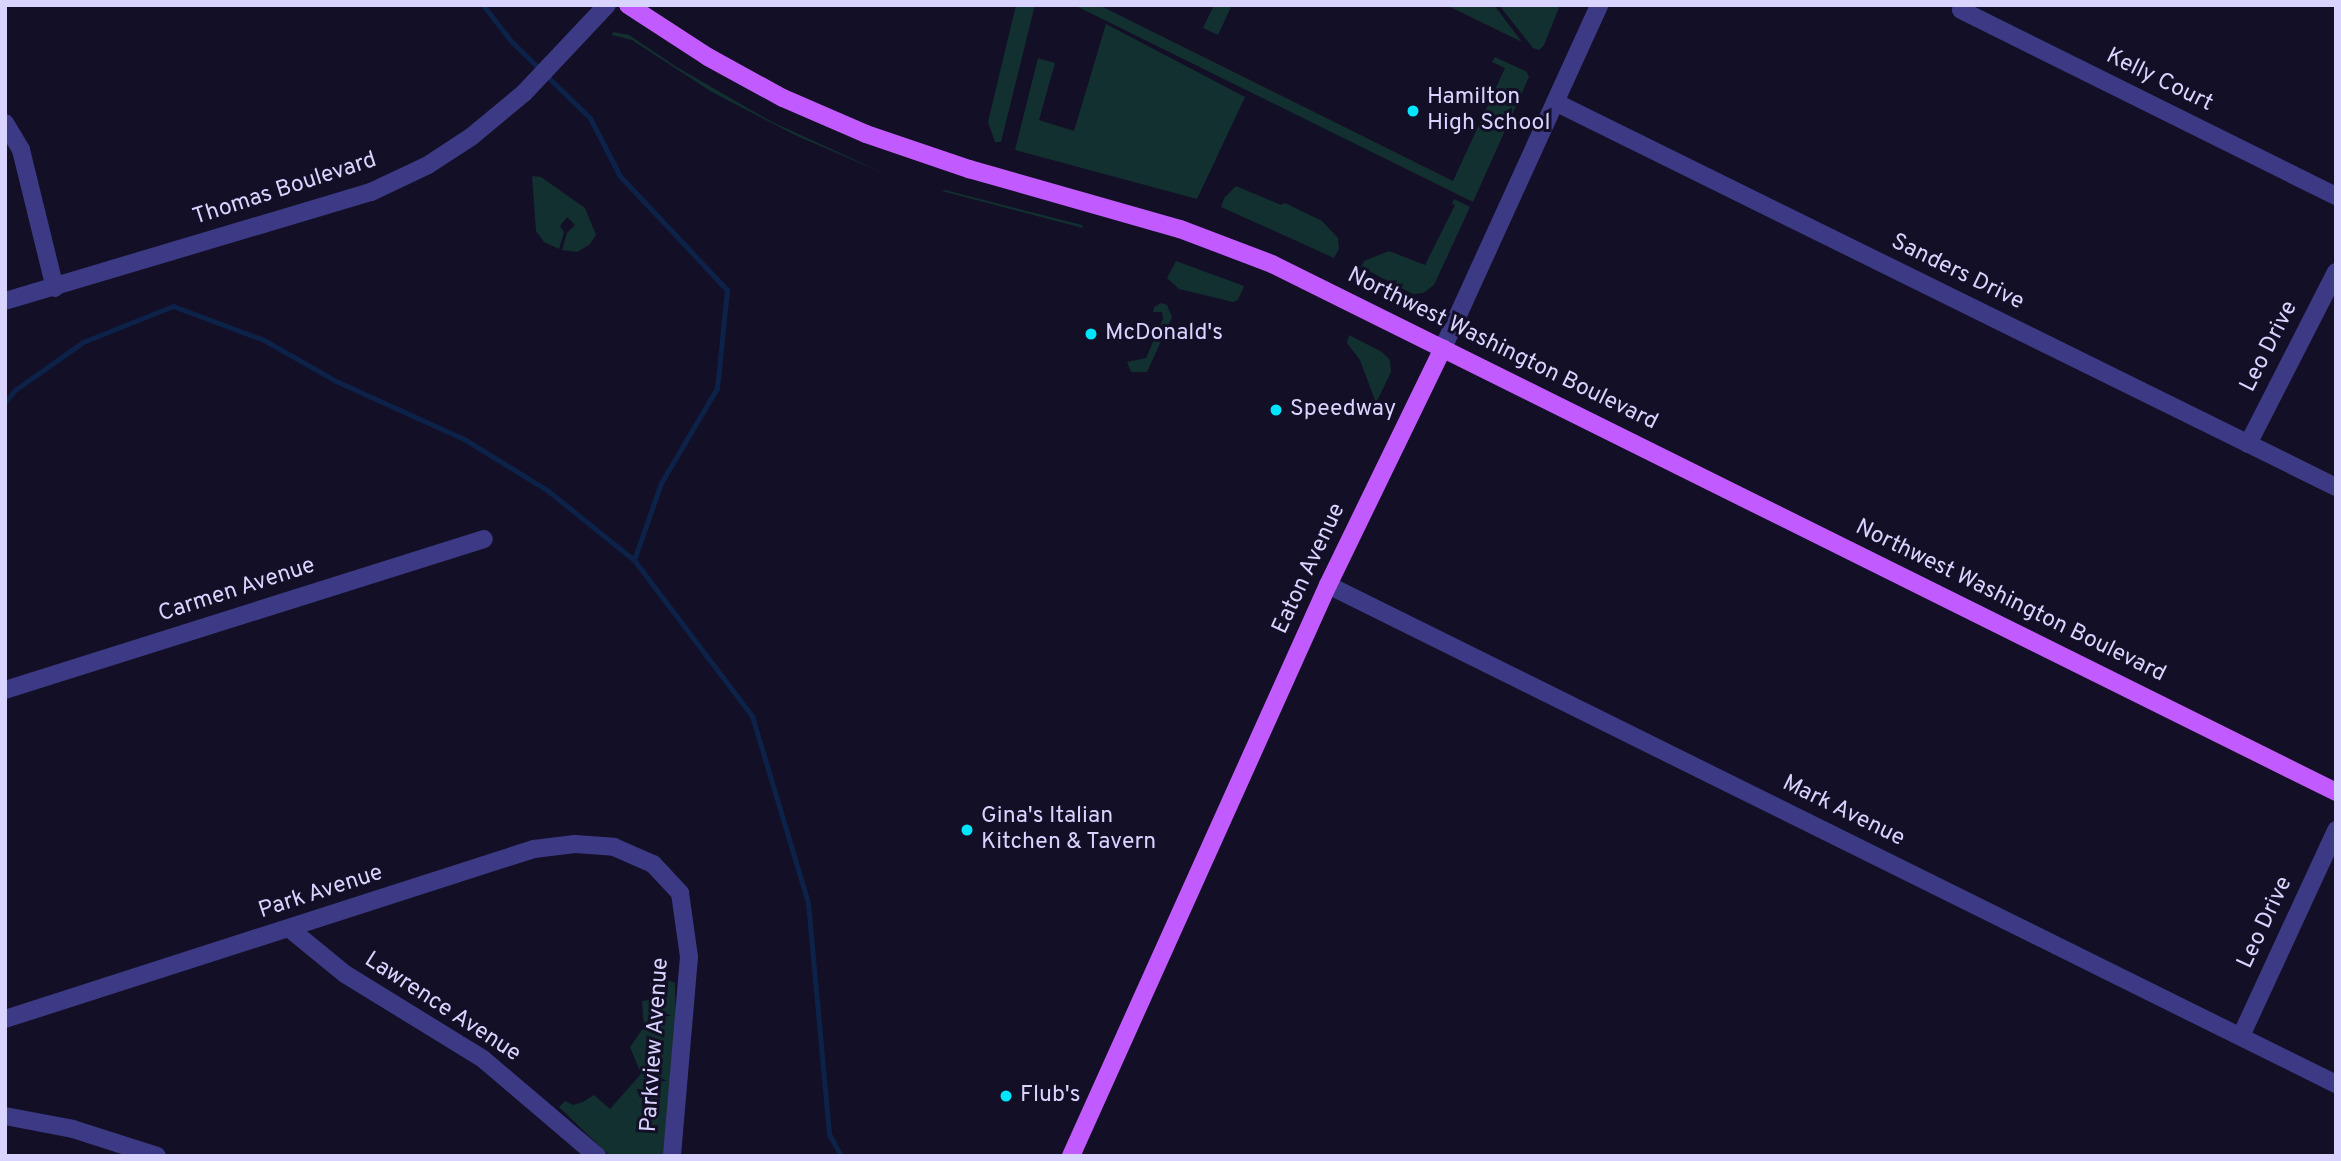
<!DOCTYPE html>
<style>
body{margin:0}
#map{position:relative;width:2341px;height:1161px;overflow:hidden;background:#130f26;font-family:Overpass,sans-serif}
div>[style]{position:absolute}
.green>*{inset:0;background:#12302f}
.stream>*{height:5px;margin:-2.5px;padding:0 2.5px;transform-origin:2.5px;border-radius:2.5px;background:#0c2248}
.minor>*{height:18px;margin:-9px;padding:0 9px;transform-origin:9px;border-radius:9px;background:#3d3a85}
.major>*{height:18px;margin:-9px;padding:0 9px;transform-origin:9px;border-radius:9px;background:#c25bff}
.dots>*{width:19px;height:19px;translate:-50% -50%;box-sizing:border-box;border:4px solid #130f26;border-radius:50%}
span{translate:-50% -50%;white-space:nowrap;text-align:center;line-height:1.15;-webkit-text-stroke:6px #130f26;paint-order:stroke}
.street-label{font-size:23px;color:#d9d4ff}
.poi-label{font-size:23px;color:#d9d4ff}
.left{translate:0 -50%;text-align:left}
.frame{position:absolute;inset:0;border:7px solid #d9d4ff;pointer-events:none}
</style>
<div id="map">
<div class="green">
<div style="clip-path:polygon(1016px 5px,1035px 5px,1001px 142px,995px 142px,988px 122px)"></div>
<div style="clip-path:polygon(1074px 5px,1099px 5px,1453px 181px,1505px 68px,1492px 62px,1495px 57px,1527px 72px,1529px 77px,1473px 202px)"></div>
<div style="clip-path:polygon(1214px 5px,1232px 5px,1218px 35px,1203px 28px)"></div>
<div style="clip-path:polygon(1446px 5px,1494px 5px,1522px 42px)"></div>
<div style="clip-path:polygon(1499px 5px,1560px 5px,1544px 45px,1539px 50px,1533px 48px)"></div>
<div style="clip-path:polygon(1106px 24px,1245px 97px,1197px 199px,1015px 150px,1038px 58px,1055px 63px,1039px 120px,1074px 131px)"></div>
<div style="clip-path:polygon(613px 32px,629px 35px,675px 66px,772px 122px,886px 174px,797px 136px,712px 92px,632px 40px,612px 35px)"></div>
<div style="clip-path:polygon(532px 176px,541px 177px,585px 208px,596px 235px,589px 245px,577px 252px,562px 250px,567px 233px,575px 225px,567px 217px,560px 226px,564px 232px,559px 249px,544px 242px,536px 231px)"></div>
<div style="clip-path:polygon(1236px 186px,1281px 205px,1285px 203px,1322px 221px,1338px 238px,1339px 249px,1334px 258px,1221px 207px,1224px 198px)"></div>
<div style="clip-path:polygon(945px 190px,1082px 225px,1083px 228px,942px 191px)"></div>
<div style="clip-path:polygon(1454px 199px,1470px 207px,1434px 285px,1423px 293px,1413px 294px,1361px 267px,1364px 261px,1389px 251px,1425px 265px,1455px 205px,1452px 204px)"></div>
<div style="clip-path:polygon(1176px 261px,1244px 286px,1238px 300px,1233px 302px,1179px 289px,1167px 278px)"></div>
<div style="clip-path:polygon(1161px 303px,1167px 305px,1172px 317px,1147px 372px,1131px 372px,1127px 362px,1146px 358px,1163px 319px,1162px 312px,1153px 312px,1154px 307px)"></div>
<div style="clip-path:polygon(1349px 335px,1382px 352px,1390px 360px,1391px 372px,1376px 403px,1360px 360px,1347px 343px)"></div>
<div style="clip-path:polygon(671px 981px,675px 983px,676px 1025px,665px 1152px,661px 1156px,610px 1156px,559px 1107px,565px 1101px,573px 1105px,583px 1102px,594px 1095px,610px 1109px,641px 1074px,630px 1047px,644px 1027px,642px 1001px,650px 1000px,650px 982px)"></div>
</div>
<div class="stream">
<div style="left:483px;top:5px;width:46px;rotate:52.1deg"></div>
<div style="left:511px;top:41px;width:110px;rotate:44.3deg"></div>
<div style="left:590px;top:118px;width:65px;rotate:62.7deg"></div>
<div style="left:620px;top:176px;width:156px;rotate:46.8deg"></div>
<div style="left:727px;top:290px;width:99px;rotate:95.8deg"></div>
<div style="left:717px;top:388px;width:110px;rotate:120.5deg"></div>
<div style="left:661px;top:483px;width:82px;rotate:109.3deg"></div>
<div style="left:5px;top:402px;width:16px;rotate:-50deg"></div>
<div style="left:15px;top:390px;width:83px;rotate:-35.2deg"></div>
<div style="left:83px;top:342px;width:97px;rotate:-21.8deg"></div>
<div style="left:173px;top:306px;width:97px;rotate:20.5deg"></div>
<div style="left:264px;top:340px;width:83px;rotate:29.7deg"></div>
<div style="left:336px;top:381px;width:141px;rotate:24.4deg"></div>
<div style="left:464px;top:439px;width:97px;rotate:31.6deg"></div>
<div style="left:547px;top:490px;width:112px;rotate:38.8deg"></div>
<div style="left:634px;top:560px;width:196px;rotate:52.9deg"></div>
<div style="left:752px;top:716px;width:195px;rotate:73.3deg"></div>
<div style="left:808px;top:903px;width:232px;rotate:84.8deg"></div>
<div style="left:829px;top:1134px;width:25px;rotate:61deg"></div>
</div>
<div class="minor">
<div style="left:1961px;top:10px;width:419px;rotate:26.4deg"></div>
<div style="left:1557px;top:103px;width:869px;rotate:26.24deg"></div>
<div style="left:5px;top:123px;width:31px;rotate:59deg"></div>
<div style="left:21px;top:150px;width:142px;rotate:76.2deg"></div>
<div style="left:5px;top:301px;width:382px;rotate:-16.6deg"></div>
<div style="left:371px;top:192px;width:63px;rotate:-25.3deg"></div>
<div style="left:428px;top:165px;width:51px;rotate:-33.1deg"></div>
<div style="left:471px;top:137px;width:69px;rotate:-39.7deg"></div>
<div style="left:524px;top:93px;width:121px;rotate:-46.7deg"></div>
<div style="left:1443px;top:348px;width:377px;rotate:-65.5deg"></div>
<div style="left:2248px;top:444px;width:193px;rotate:-62.9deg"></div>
<div style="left:1328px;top:585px;width:1125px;rotate:26.34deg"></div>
<div style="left:5px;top:690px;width:502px;rotate:-17.5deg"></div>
<div style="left:290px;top:929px;width:71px;rotate:39.3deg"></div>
<div style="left:345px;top:974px;width:162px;rotate:31.6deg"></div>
<div style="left:483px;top:1059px;width:150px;rotate:40.4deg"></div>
<div style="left:5px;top:1019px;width:556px;rotate:-17.82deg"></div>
<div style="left:534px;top:849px;width:41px;rotate:-7deg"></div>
<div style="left:575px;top:844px;width:39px;rotate:4deg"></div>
<div style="left:614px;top:847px;width:43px;rotate:23.6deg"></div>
<div style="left:653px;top:864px;width:40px;rotate:47deg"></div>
<div style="left:680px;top:893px;width:65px;rotate:82deg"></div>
<div style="left:689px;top:957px;width:200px;rotate:94.9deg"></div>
<div style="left:2241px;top:1036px;width:227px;rotate:-65.2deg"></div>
<div style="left:5px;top:1116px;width:69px;rotate:10.8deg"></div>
<div style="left:73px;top:1129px;width:88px;rotate:17.8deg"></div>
</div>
<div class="major">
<div style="left:628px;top:5px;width:95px;rotate:33deg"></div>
<div style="left:708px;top:57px;width:85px;rotate:28.7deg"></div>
<div style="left:783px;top:98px;width:90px;rotate:23.4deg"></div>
<div style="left:866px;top:134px;width:109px;rotate:18.8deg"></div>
<div style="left:969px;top:169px;width:219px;rotate:15.9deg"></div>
<div style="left:1180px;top:229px;width:98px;rotate:20.8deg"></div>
<div style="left:1272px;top:264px;width:1188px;rotate:26.39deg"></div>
<div style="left:1071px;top:1156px;width:626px;rotate:-65.77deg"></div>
<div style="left:1328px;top:585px;width:263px;rotate:-64.1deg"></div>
</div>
<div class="dots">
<div style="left:1413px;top:111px;background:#00e5ff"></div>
<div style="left:1091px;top:334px;background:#00e5ff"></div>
<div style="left:1276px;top:410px;background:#00e5ff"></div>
<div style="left:967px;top:830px;background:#00e5ff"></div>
<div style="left:1006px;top:1096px;background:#00e5ff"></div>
</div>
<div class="street-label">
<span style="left:2159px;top:81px;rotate:26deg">Kelly Court</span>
<span style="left:285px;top:190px;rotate:-18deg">Thomas Boulevard</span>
<span style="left:1957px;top:273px;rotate:26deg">Sanders Drive</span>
<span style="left:2270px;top:347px;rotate:-63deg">Leo Drive</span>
<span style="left:1502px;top:350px;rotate:26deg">Northwest Washington Boulevard</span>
<span style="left:1310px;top:569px;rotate:-65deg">Eaton Avenue</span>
<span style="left:237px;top:591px;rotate:-18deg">Carmen Avenue</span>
<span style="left:2010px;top:602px;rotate:26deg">Northwest Washington Boulevard</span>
<span style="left:1843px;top:812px;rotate:26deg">Mark Avenue</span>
<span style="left:321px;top:893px;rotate:-18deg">Park Avenue</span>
<span style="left:2266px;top:923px;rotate:-65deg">Leo Drive</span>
<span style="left:442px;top:1008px;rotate:33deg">Lawrence Avenue</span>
<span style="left:656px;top:1045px;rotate:-86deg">Parkview Avenue</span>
</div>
<div class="poi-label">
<span class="left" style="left:1427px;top:111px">Hamilton<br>High School</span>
<span class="left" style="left:1105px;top:334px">McDonald's</span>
<span class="left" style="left:1290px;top:410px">Speedway</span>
<span class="left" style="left:981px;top:830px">Gina's Italian<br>Kitchen &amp; Tavern</span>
<span class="left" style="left:1020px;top:1096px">Flub's</span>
</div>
<div class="frame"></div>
</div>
